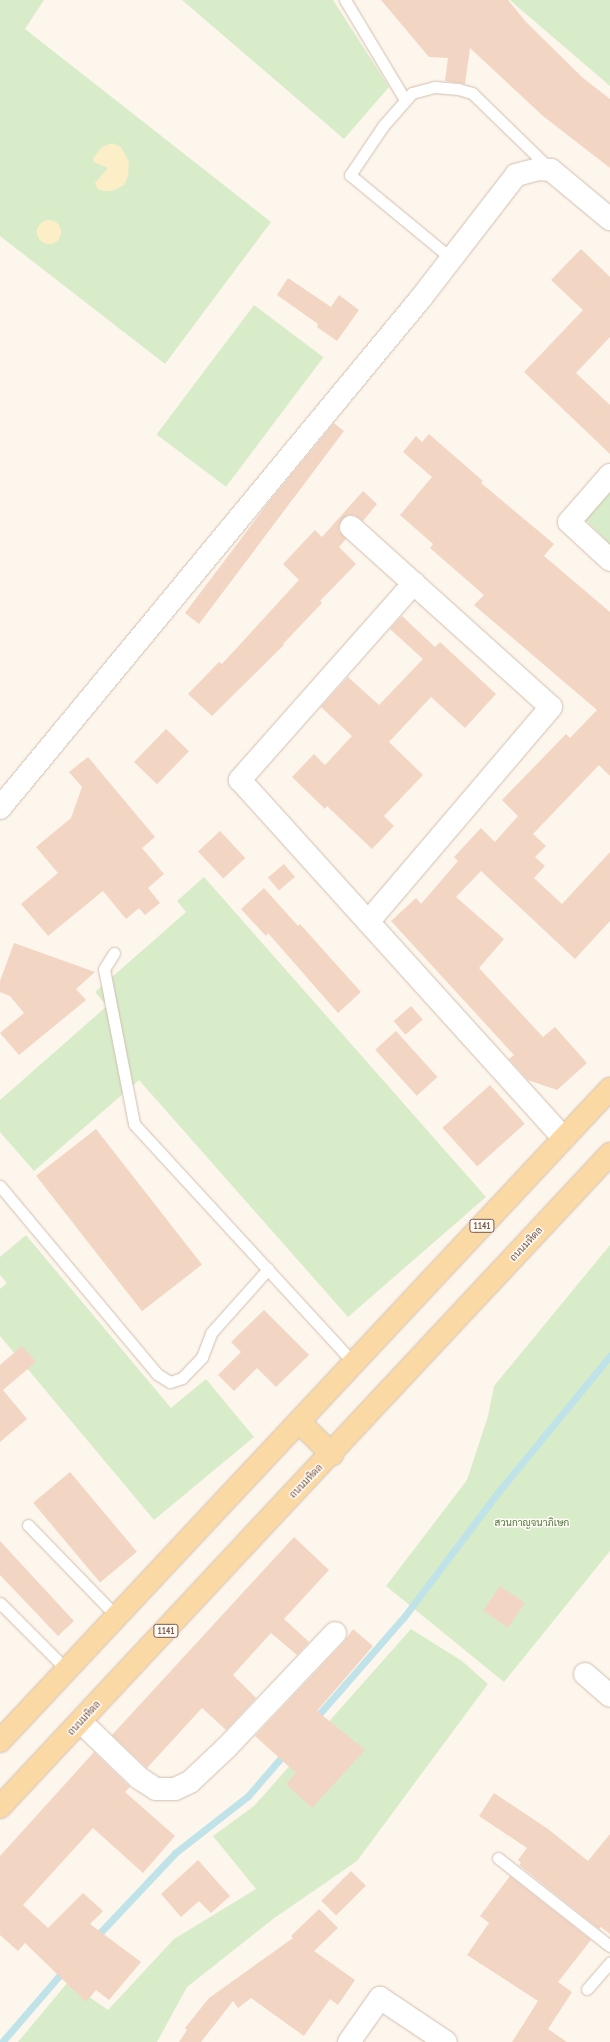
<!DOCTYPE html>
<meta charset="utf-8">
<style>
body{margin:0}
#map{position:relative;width:610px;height:2042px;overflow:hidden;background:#fdf6ec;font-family:"PT Sans Narrow",Sarabun,sans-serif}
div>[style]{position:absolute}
.green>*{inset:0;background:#d8ecc9;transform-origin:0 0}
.sand>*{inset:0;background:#fcefc7}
.round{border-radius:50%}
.stream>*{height:7px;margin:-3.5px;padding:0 3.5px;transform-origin:3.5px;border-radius:3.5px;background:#bfe3e8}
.building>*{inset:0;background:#f3d5c3;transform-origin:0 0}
.roads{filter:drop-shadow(0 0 1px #d1beb0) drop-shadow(0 0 1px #d1beb0)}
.lane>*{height:11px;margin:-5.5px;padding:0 5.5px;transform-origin:5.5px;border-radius:5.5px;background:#fff}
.street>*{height:22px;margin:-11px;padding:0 11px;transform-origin:11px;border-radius:11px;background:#fff}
.primary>*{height:22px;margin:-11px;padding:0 11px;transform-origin:11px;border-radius:11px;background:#fbd9a5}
span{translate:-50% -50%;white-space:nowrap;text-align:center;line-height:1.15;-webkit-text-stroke:3px #fffaf3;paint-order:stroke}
.shield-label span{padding:1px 3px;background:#fffaf3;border:1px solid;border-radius:3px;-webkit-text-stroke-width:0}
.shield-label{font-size:9px;color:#7a5c4d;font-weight:700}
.street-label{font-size:10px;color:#7a5c4d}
.park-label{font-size:10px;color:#537a41}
</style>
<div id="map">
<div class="green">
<div style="clip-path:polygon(0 0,44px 0,25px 29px,271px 222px,165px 364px,0 236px)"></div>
<div style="clip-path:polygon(182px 0,333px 0,389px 87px,344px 139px)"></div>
<div style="clip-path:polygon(510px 0,610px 0,610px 86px,512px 2px)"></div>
<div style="left:254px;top:305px;width:87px;height:162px;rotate:37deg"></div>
<div style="clip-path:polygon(610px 492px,610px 544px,584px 518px)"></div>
<div style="clip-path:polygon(204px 877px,486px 1197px,348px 1317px,139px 1080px,34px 1171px,0 1132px,0 1100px,107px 1006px,95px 992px,186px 912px,177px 901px)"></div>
<div style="clip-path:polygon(26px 1235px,171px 1408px,206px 1379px,254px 1437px,154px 1520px,0 1336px,0 1289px,7px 1283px,0 1275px,0 1257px)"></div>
<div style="clip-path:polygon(610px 1245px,610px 1551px,504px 1682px,386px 1586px,467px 1480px,488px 1416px,494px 1386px)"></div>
<div style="clip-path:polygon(411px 1629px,462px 1661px,488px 1684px,357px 1861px,273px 1919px,187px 1987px,157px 2042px,18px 2042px,68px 1982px,108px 2010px,174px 1939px,256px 1889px,213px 1836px,254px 1806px)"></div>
</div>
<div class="sand">
<div style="clip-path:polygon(112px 143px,121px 147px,129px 162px,128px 176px,124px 185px,112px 191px,105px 191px,98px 189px,95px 183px,108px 168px,94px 162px,93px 158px,102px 147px)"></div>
<div class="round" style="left:37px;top:220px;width:24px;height:24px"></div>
</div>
<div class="stream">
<div style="left:314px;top:1720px;width:137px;rotate:-48.9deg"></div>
<div style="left:404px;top:1617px;width:158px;rotate:-53deg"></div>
<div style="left:499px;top:1491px;width:175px;rotate:-50.6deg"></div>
<div style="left:95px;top:1938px;width:117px;rotate:-46.7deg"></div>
<div style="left:175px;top:1853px;width:93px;rotate:-38deg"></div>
<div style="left:248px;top:1796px;width:58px;rotate:-49.2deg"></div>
<div style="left:2px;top:2042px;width:96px;rotate:-49.2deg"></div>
</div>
<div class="building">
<div style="clip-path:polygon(381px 0,508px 0,526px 22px,583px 78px,610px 99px,610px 168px,543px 116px,470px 48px,465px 84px,445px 81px,448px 58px,429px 57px)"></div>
<div style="clip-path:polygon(581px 249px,610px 277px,610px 337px,576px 373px,610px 405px,610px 454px,524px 372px,583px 310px,551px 280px)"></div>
<div style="clip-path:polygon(288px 278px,331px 307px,339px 295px,359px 310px,337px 341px,317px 327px,318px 324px,277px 295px)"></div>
<div style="clip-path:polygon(334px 423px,344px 431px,199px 624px,185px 613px,268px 503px)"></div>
<div style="clip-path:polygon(429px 434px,483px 481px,481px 483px,554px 544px,544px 556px,610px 612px,610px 776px,599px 765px,533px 834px,546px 846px,535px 857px,545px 866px,534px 878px,562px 904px,610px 852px,610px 921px,575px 959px,481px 871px,456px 897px,504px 939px,479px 968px,543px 1037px,555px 1027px,587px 1063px,557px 1090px,528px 1080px,509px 1059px,514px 1055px,391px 921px,416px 898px,421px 904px,458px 861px,454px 857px,481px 828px,495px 842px,518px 816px,502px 800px,566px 734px,570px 738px,597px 710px,474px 605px,484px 595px,430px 548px,433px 544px,400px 515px,432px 477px,403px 452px,416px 436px,422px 442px)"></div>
<div style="clip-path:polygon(363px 491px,377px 504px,363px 521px,354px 515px,348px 515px,339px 525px,339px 531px,346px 539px,339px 547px,356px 564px,320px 601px,322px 603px,283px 644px,284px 645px,212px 716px,188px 694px,219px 662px,222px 664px,299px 580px,283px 564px,315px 530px,322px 537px)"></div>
<div style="clip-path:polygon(402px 616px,435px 647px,440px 642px,496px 694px,465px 728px,431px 697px,389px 742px,423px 775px,384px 816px,394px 826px,372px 849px,327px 806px,325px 809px,292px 777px,314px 754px,325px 765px,352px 736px,321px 707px,348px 677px,379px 705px,423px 659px,390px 629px)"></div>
<div style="left:166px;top:729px;width:32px;height:46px;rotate:44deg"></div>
<div style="clip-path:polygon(88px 757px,155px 837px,142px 848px,164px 874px,148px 888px,160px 903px,145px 915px,139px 908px,126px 919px,103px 891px,48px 936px,21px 904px,58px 873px,36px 847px,71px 818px,82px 787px,69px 772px)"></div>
<div style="left:220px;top:831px;width:37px;height:30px;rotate:47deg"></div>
<div style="left:284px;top:864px;width:17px;height:21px;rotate:50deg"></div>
<div style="clip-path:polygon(264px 888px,298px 926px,300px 924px,361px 992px,338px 1013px,268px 933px,266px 936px,241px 909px)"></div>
<div style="clip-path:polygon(14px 943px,95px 972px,76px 989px,86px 1000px,19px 1055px,0 1033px,24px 1013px,10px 996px,0 992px,0 981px)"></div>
<div style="left:411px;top:1006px;width:18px;height:23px;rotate:49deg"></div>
<div style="left:396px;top:1031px;width:62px;height:28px;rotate:48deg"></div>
<div style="left:490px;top:1085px;width:52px;height:64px;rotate:48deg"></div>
<div style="left:96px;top:1129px;width:172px;height:76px;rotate:52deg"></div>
<div style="clip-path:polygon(264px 1310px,309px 1355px,276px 1387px,257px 1368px,234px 1391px,218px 1375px,241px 1352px,231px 1342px)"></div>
<div style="clip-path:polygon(22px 1346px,36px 1362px,3px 1390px,27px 1419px,0 1442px,0 1365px)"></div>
<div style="left:70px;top:1472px;width:104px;height:48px;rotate:50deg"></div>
<div style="clip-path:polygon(294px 1537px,329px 1570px,284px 1619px,309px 1642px,297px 1655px,271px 1633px,233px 1675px,256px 1698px,226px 1730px,202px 1708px,147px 1768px,112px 1735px)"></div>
<div style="clip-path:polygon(0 1541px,74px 1621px,58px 1636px,0 1575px)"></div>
<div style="left:500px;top:1586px;width:30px;height:30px;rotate:34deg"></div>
<div style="clip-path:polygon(353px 1629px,373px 1646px,317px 1711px,365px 1750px,312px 1808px,286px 1784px,296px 1773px,255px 1736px,344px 1642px)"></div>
<div style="clip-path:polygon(94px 1752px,130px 1787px,125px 1792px,175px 1836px,143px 1873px,93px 1828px,23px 1905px,48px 1928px,83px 1893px,103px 1911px,90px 1924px,141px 1962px,109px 2000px,96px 1990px,86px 2002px,25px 1943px,18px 1951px,0 1935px,0 1856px)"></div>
<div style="clip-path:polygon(494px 1793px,548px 1829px,588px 1861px,610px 1834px,610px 1934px,601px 1927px,599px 1929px,519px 1865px,521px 1863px,518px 1860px,527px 1848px,479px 1816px)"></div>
<div style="clip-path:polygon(198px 1860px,230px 1896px,211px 1913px,199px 1901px,181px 1917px,161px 1894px)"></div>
<div style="left:351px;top:1871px;width:21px;height:42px;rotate:45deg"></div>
<div style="clip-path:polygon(510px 1876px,591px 1940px,558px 1982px,572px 1992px,548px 2029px,567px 2042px,512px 2042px,538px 2001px,467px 1955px,489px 1923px,480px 1916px)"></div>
<div style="clip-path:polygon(319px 1909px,338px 1928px,314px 1951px,355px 1980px,338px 2005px,330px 1999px,304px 2036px,251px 1998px,238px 2008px,233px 2001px,201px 2042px,179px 2042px,187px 2030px,185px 2028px,209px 1998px,293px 1938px,291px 1936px)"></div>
</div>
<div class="roads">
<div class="lane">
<div style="left:345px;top:0;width:117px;rotate:59deg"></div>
<div style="left:452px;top:259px;width:132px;rotate:-140.5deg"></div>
<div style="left:350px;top:175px;width:59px;rotate:-56deg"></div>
<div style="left:383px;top:126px;width:44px;rotate:-48.7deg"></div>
<div style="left:412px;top:93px;width:24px;rotate:-15deg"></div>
<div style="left:435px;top:87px;width:23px;rotate:5deg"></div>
<div style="left:458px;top:89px;width:15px;rotate:16deg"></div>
<div style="left:472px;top:93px;width:107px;rotate:44.2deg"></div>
<div style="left:114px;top:953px;width:19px;rotate:122deg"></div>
<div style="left:104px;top:969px;width:158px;rotate:79deg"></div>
<div style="left:134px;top:1124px;width:325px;rotate:47.4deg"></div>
<div style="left:0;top:1186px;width:245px;rotate:50.1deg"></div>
<div style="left:157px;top:1374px;width:15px;rotate:32deg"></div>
<div style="left:170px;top:1382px;width:13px;rotate:-18deg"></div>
<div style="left:182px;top:1378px;width:29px;rotate:-46deg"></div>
<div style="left:202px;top:1357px;width:26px;rotate:-69deg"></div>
<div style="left:211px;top:1333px;width:86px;rotate:-48.3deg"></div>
<div style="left:28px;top:1525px;width:128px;rotate:45.9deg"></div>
<div style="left:0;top:1603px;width:95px;rotate:45deg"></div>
<div style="left:498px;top:1858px;width:142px;rotate:38.2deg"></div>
<div style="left:587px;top:1989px;width:35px;rotate:-49deg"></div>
</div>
<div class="street">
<div style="left:610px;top:475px;width:62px;rotate:131.1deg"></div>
<div style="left:569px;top:522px;width:56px;rotate:42.8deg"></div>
<div style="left:351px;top:527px;width:269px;rotate:42deg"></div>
<div style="left:551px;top:707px;width:282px;rotate:130.4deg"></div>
<div style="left:414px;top:583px;width:263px;rotate:131.5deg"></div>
<div style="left:240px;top:780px;width:483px;rotate:47.9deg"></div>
<div style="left:0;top:808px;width:661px;rotate:-50.46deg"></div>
<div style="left:421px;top:298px;width:155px;rotate:-52.3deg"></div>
<div style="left:516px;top:175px;width:23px;rotate:-15deg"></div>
<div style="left:538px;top:169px;width:13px;rotate:4deg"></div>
<div style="left:551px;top:170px;width:77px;rotate:39.7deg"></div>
<div style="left:585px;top:1674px;width:33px;rotate:41deg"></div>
<div style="left:81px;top:1722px;width:81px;rotate:44deg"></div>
<div style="left:139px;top:1778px;width:20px;rotate:33deg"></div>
<div style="left:156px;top:1789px;width:19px"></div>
<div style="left:175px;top:1789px;width:17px;rotate:-25deg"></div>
<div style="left:190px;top:1782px;width:51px;rotate:-43.4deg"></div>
<div style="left:227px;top:1747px;width:157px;rotate:-46.5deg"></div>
<div style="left:349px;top:2042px;width:54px;rotate:-54.8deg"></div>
<div style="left:380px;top:1998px;width:79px;rotate:33.7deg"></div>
</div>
<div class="primary">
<div style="left:300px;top:1423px;width:45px;rotate:44.1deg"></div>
<div style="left:0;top:1741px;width:893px;rotate:-46.91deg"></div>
<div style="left:0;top:1807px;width:894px;rotate:-46.95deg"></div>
</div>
</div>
<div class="shield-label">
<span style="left:482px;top:1226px">1141</span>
<span style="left:166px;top:1631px">1141</span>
</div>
<div class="street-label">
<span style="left:526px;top:1244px;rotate:-47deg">ถนนมหิดล</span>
<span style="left:306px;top:1481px;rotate:-46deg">ถนนมหิดล</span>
<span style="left:84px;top:1718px;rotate:-47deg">ถนนมหิดล</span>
</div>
<div class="park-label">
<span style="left:532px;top:1523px">สวนกาญจนาภิเษก</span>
</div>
</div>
